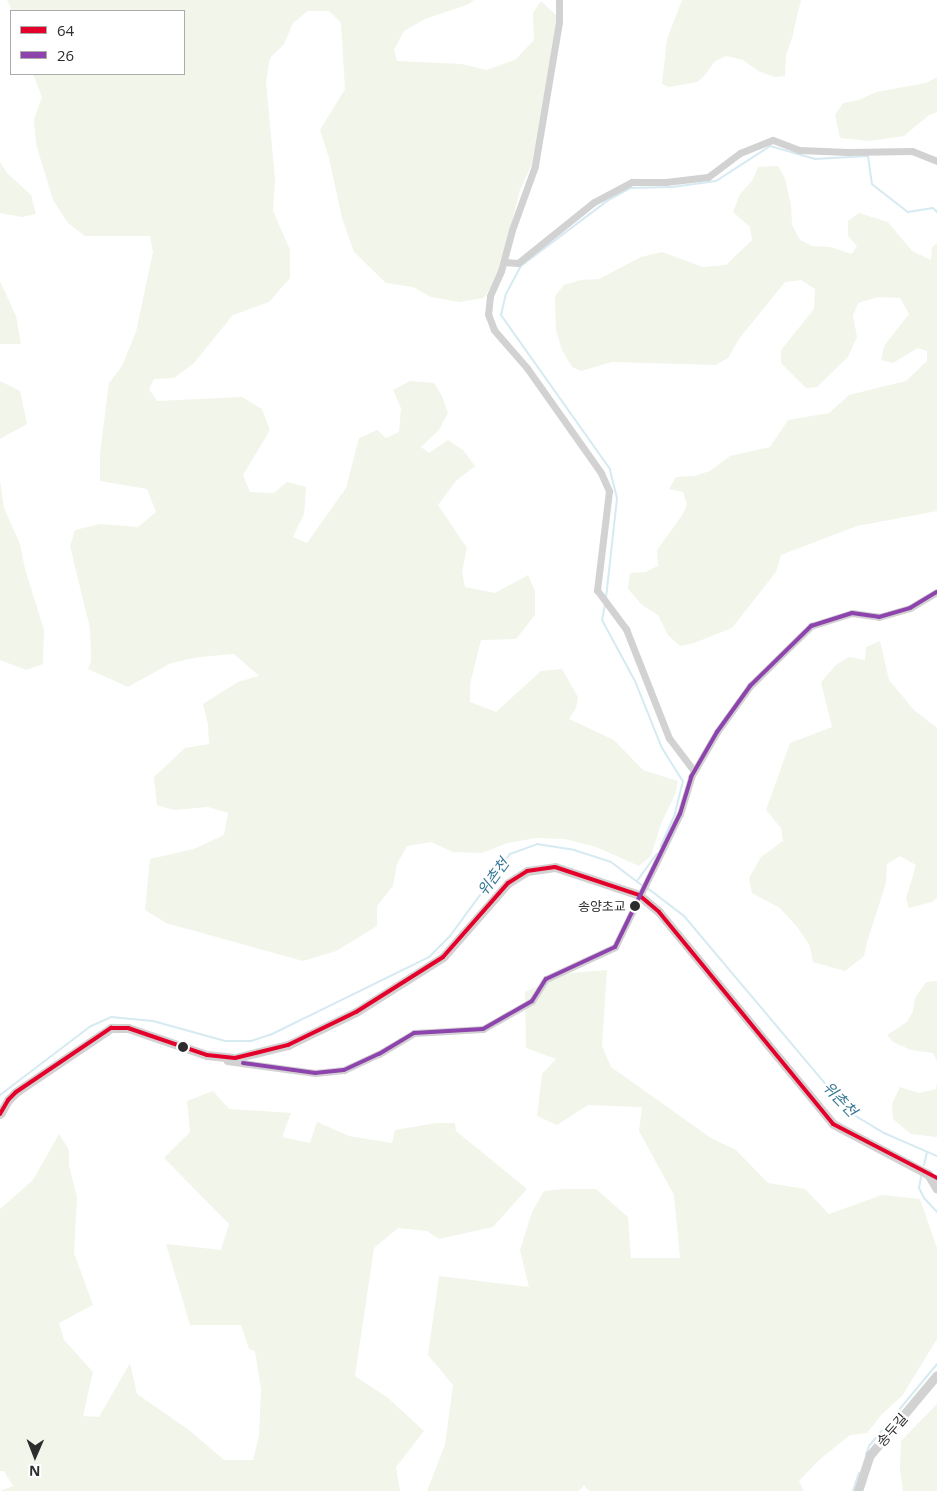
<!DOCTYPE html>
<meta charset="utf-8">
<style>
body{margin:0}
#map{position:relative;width:937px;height:1491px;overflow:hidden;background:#fff;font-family:"Open Sans","Noto Sans KR",sans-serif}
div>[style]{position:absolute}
.green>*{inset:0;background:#f1f5ea}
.stream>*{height:2px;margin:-1px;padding:0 1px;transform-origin:1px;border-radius:1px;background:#d6eaf2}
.minor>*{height:7px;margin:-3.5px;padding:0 3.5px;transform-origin:3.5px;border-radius:3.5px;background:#d2d2d2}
.tertiary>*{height:9px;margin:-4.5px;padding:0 4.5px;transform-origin:4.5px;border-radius:4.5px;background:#d2d2d2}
.bus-1>*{height:4px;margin:-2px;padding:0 2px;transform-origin:2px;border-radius:2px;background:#e4002b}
.bus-2>*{height:4px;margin:-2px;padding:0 2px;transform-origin:2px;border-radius:2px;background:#8e44ad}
.dots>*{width:14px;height:14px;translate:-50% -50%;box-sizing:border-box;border:2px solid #fff;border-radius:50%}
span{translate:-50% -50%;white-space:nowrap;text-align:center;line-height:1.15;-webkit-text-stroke:5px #fff;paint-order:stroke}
.bus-label{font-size:13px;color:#2d2d2d}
.right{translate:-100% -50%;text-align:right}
.street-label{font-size:14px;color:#2d2d2d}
.water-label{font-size:15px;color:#367894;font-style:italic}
.legend{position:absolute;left:10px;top:10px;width:175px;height:65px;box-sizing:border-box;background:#fff;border:1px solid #ababab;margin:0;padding:6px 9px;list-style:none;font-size:15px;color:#2d2d2d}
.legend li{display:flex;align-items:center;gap:10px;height:25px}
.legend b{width:25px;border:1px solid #ababab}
.north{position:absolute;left:10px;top:1431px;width:50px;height:50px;-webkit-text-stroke:4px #fff;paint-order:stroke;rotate:181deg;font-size:14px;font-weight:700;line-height:20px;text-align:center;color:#2d2d2d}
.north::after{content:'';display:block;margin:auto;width:18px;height:22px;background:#2d2d2d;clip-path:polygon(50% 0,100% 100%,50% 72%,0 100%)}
</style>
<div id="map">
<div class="green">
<div style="clip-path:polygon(7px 0,474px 0,469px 4px,425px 19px,404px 31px,394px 50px,397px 61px,462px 64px,486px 70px,515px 60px,534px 40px,533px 13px,541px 1px,556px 15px,558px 39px,540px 147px,520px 190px,499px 274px,484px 298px,459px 302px,431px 297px,413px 287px,386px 283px,354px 252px,342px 218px,329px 158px,320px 130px,345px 89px,341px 23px,329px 11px,308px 11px,293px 23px,284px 44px,270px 58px,266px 82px,275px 179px,273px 211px,290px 250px,290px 278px,269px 302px,233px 315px,194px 363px,174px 378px,154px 379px,149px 389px,157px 401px,242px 397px,262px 409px,270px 430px,243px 475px,250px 492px,274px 493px,287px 482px,306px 487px,304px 514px,293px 537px,307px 543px,346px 488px,359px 438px,377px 430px,386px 438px,399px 432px,401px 408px,393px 390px,410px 381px,434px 383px,442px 396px,448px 413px,439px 430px,421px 447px,429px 453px,448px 440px,463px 450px,475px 466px,456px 481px,438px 505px,467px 548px,462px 572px,465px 587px,495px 593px,528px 575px,535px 591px,535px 615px,516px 639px,481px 640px,470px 684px,470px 702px,496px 712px,541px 671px,562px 669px,578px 697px,576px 708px,569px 719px,614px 740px,643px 770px,678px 781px,676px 792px,661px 824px,651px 856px,639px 866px,596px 847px,565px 839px,536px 838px,508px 843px,482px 853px,453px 852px,431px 842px,407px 846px,397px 864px,393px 886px,377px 906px,377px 926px,336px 951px,303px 961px,166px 923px,145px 910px,150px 859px,194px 849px,224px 835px,228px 813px,208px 807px,174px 810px,157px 805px,154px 777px,185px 748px,209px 744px,208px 724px,203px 704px,238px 682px,259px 676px,234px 654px,199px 657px,171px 663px,128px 687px,88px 669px,91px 661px,90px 628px,70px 546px,75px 530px,100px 524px,138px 527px,156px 512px,147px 489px,100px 481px,100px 453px,109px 383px,122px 366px,136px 332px,153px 252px,150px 236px,85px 236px,68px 223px,53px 200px,36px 144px,34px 119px,42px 97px,33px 74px,184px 74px,184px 11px,12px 11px)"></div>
<div style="clip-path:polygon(682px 0,801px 0,792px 38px,786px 55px,785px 76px,775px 77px,758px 71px,743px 60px,726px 56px,715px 61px,705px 75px,697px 82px,669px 87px,662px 84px,667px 39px)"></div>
<div style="clip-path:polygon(937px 77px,937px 112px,929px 115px,904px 136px,869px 141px,840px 138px,835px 115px,843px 103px,859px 100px,876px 92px,926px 83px)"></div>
<div style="clip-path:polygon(0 162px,7px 173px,31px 195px,36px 214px,22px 217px,0 213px)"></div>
<div style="clip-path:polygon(778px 166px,785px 178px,791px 205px,792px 225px,800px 240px,812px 246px,830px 247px,852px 254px,857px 246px,848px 236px,848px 221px,859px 213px,888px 222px,912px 251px,931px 260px,932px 247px,937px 243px,937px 511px,857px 526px,781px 555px,776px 572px,732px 628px,694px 643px,680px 646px,668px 635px,658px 615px,642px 605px,628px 589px,630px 573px,645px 572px,658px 566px,657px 550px,683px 514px,687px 504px,683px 492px,669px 489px,676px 477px,695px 476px,710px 471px,730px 456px,770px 447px,788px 420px,829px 413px,849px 395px,906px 381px,927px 361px,927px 351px,918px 348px,893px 363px,881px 360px,884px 346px,909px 314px,900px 298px,878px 297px,858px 303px,853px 316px,857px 337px,848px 357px,817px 387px,806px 388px,781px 363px,781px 350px,814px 309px,815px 289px,801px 280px,785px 282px,739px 339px,728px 358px,716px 365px,612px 362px,581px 371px,572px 367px,562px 350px,556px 330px,555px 296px,564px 285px,581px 280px,599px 279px,641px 257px,662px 252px,703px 267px,726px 265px,752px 240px,750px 227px,733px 212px,740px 194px,752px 181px,758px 167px)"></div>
<div style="clip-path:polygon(0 281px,16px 316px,21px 344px,0 344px)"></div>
<div style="clip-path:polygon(0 381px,20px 391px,27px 424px,0 439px)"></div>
<div style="clip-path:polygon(0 481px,4px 508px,20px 544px,25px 569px,44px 630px,43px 664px,26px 670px,0 660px)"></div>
<div style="clip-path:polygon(880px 641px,889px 680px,914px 710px,937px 728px,937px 898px,932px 902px,909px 908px,906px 899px,916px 865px,900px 856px,887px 864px,886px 883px,867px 942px,864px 956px,845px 971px,813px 962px,810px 946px,798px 928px,780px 908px,752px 893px,749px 878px,761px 857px,783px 841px,781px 828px,766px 810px,790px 743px,832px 727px,821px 682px,836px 665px,849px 657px,865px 660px,866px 647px)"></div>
<div style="clip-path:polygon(607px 970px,602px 1046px,611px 1067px,711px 1138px,736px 1150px,768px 1183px,805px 1189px,829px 1214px,882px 1195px,920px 1199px,937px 1248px,937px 1339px,902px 1396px,882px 1414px,867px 1433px,850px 1435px,819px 1460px,799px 1481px,804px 1491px,589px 1491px,584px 1485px,579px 1491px,427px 1491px,445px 1445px,453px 1385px,428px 1355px,439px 1276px,529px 1287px,520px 1250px,532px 1212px,544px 1191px,564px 1189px,596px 1189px,628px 1217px,631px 1258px,680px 1258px,674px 1195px,639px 1131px,642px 1107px,588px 1105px,557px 1125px,537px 1116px,542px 1074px,556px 1059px,526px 1048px,525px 992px,569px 973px)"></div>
<div style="clip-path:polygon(937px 981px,937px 1061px,933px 1053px,911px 1050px,893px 1042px,887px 1035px,907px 1022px,913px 1011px,915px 998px,926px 982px)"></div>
<div style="clip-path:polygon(937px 1082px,937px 1137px,911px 1134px,893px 1119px,892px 1104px,900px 1087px,919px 1093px,936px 1089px)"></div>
<div style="clip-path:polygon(213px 1091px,229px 1109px,291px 1113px,282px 1137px,310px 1143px,317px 1122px,349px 1136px,392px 1143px,395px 1130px,436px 1123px,455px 1123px,456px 1131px,527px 1189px,493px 1227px,439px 1239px,427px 1231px,398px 1228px,374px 1248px,355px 1376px,388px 1398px,424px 1431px,396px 1467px,400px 1491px,0 1491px,13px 1486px,4px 1471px,0 1471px,0 1209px,33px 1180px,59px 1134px,69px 1150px,69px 1166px,77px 1197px,74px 1253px,93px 1305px,59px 1323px,64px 1340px,93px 1372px,83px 1416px,99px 1417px,130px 1363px,137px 1394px,189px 1430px,224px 1460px,253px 1460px,259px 1436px,261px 1389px,255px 1351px,249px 1349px,241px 1325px,190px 1325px,166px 1244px,221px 1250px,229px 1224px,164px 1158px,190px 1132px,187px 1101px)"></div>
<div style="clip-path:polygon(937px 1404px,937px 1491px,903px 1491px,900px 1471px,901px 1441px)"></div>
</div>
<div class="stream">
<div style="left:606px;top:598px;width:101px;rotate:-83.7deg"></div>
<div style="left:617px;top:498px;width:30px;rotate:-104deg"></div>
<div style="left:610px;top:469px;width:189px;rotate:-125.3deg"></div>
<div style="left:501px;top:315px;width:22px;rotate:-77deg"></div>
<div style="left:506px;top:294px;width:32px;rotate:-62deg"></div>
<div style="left:521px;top:266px;width:108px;rotate:-37.1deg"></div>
<div style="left:607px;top:201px;width:26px;rotate:-29deg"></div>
<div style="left:630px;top:188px;width:43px;rotate:-1.3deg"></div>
<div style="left:673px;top:187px;width:43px;rotate:-7.9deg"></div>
<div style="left:716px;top:181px;width:64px;rotate:-32.9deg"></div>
<div style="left:770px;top:146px;width:47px;rotate:16.1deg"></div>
<div style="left:815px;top:159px;width:53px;rotate:-3.2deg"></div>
<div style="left:868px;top:156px;width:28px;rotate:82deg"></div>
<div style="left:872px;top:184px;width:13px;rotate:39deg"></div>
<div style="left:882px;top:192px;width:33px;rotate:38deg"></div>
<div style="left:908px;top:212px;width:25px;rotate:-9deg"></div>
<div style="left:933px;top:208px;width:6px;rotate:45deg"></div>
<div style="left:605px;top:605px;width:15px;rotate:101deg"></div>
<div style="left:602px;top:620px;width:69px;rotate:61.6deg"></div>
<div style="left:635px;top:681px;width:72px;rotate:68.1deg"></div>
<div style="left:662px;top:748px;width:39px;rotate:58deg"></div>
<div style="left:683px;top:781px;width:34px;rotate:104deg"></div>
<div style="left:675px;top:814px;width:35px;rotate:114deg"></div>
<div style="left:637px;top:881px;width:34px;rotate:-54deg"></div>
<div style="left:646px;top:887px;width:48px;rotate:37.3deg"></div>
<div style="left:684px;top:916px;width:256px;rotate:49.9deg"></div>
<div style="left:849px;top:1112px;width:41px;rotate:31deg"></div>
<div style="left:884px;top:1133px;width:58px;rotate:23.5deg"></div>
<div style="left:0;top:1095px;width:114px;rotate:-37.2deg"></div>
<div style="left:91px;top:1026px;width:22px;rotate:-24deg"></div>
<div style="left:111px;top:1017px;width:42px;rotate:5.4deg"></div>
<div style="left:153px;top:1021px;width:75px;rotate:15.5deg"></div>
<div style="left:225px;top:1041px;width:26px"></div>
<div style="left:251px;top:1041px;width:20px;rotate:-18deg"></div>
<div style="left:270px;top:1035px;width:177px;rotate:-26.1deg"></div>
<div style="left:429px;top:957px;width:30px;rotate:-45deg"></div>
<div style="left:450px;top:936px;width:102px;rotate:-53.8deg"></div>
<div style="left:510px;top:854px;width:29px;rotate:-20deg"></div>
<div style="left:537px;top:844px;width:37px;rotate:9deg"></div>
<div style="left:574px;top:850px;width:39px;rotate:18deg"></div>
<div style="left:611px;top:862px;width:39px;rotate:37deg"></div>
<div style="left:924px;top:1165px;width:13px;rotate:-77deg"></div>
<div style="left:921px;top:1177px;width:11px;rotate:100deg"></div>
<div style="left:919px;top:1188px;width:11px;rotate:63deg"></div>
<div style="left:924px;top:1198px;width:19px;rotate:47deg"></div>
<div style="left:866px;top:1454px;width:9px;rotate:-69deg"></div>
<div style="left:869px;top:1446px;width:107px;rotate:-50.3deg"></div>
<div style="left:853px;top:1491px;width:19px;rotate:-72deg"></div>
</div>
<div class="minor">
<div style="left:559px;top:0;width:22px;rotate:90deg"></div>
<div style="left:559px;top:22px;width:146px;rotate:99.5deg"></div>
<div style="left:535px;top:166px;width:68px;rotate:109.8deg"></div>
<div style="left:512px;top:230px;width:42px;rotate:105deg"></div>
<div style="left:501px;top:271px;width:27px;rotate:114deg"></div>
<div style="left:490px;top:296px;width:18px;rotate:96deg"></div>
<div style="left:488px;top:314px;width:17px;rotate:69deg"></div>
<div style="left:494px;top:330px;width:50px;rotate:49deg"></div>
<div style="left:527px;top:368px;width:128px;rotate:54.8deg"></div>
<div style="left:601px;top:473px;width:20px;rotate:66deg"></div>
<div style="left:609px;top:491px;width:100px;rotate:96.9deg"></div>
<div style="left:597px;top:590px;width:49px;rotate:53.4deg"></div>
<div style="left:626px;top:629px;width:117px;rotate:68.5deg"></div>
<div style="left:669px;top:738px;width:41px;rotate:52.9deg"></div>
<div style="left:504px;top:262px;width:14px;rotate:4deg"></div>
<div style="left:518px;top:263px;width:97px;rotate:-38.8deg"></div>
<div style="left:594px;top:202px;width:43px;rotate:-27.8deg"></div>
<div style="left:632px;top:182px;width:34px"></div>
<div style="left:666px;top:182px;width:42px;rotate:-6.8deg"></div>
<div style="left:708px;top:177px;width:40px;rotate:-37deg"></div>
<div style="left:740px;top:153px;width:35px;rotate:-22deg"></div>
<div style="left:773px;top:140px;width:28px;rotate:21deg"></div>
<div style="left:799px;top:150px;width:49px;rotate:2.3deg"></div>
<div style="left:848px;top:152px;width:64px;rotate:-0.9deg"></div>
<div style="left:912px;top:151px;width:27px;rotate:22deg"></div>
<div style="left:227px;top:1061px;width:89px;rotate:7.8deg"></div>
<div style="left:315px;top:1073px;width:29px;rotate:-6deg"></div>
<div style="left:344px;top:1070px;width:38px;rotate:-25deg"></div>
<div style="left:379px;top:1054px;width:41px;rotate:-31deg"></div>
<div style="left:414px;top:1033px;width:69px;rotate:-3.3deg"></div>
<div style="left:483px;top:1029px;width:56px;rotate:-29.7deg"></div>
<div style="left:532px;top:1001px;width:26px;rotate:-58deg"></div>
<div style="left:546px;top:979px;width:76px;rotate:-24.9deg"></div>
<div style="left:615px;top:947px;width:148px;rotate:-64deg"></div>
<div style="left:680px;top:814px;width:39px;rotate:-73deg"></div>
<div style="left:691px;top:777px;width:52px;rotate:-60deg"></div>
<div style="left:717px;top:732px;width:57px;rotate:-54.3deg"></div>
<div style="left:750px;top:686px;width:86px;rotate:-44.5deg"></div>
<div style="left:811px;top:626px;width:43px;rotate:-17.6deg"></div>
<div style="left:852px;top:613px;width:27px;rotate:8deg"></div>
<div style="left:879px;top:617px;width:32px;rotate:-16deg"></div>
<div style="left:910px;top:608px;width:31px;rotate:-31deg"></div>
</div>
<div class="tertiary">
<div style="left:0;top:1114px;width:16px;rotate:-60deg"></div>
<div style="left:8px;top:1100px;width:11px;rotate:-45deg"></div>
<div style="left:16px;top:1092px;width:115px;rotate:-34deg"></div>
<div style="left:111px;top:1028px;width:17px"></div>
<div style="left:128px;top:1028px;width:83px;rotate:18.9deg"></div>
<div style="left:207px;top:1055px;width:28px;rotate:6deg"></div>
<div style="left:235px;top:1058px;width:55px;rotate:-13.8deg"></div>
<div style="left:288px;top:1045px;width:76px;rotate:-25.9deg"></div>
<div style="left:356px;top:1012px;width:103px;rotate:-32.3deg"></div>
<div style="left:443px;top:957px;width:98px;rotate:-48.7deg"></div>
<div style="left:508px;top:883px;width:22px;rotate:-32deg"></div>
<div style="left:527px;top:871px;width:28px;rotate:-8deg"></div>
<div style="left:555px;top:867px;width:89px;rotate:18.4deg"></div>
<div style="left:639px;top:895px;width:26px;rotate:40deg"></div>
<div style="left:659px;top:912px;width:274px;rotate:50.6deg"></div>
<div style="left:833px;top:1124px;width:107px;rotate:27.8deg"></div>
<div style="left:928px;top:1174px;width:17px;rotate:59deg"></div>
<div style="left:858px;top:1491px;width:38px;rotate:-72deg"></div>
<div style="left:870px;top:1455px;width:104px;rotate:-50.1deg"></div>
</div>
<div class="bus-1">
<div style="left:0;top:1114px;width:16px;rotate:-60deg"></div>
<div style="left:8px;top:1100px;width:11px;rotate:-45deg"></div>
<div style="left:16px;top:1092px;width:115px;rotate:-34deg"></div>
<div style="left:111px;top:1028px;width:17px"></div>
<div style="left:128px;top:1028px;width:83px;rotate:18.9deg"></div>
<div style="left:207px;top:1055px;width:28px;rotate:6deg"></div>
<div style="left:235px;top:1058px;width:55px;rotate:-13.8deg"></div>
<div style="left:288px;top:1045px;width:76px;rotate:-25.9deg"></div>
<div style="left:356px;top:1012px;width:103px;rotate:-32.3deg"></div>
<div style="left:443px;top:957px;width:98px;rotate:-48.7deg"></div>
<div style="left:508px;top:883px;width:22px;rotate:-32deg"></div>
<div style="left:527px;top:871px;width:28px;rotate:-8deg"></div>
<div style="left:555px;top:867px;width:89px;rotate:18.4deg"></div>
<div style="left:639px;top:895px;width:26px;rotate:40deg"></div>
<div style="left:659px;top:912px;width:274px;rotate:50.6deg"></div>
<div style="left:833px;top:1124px;width:117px;rotate:27.4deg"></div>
</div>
<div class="bus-2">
<div style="left:243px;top:1063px;width:73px;rotate:7.9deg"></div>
<div style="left:315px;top:1073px;width:29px;rotate:-6deg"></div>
<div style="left:344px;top:1070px;width:38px;rotate:-25deg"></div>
<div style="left:379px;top:1054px;width:41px;rotate:-31deg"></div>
<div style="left:414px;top:1033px;width:69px;rotate:-3.3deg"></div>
<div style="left:483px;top:1029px;width:56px;rotate:-29.7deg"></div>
<div style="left:532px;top:1001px;width:26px;rotate:-58deg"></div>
<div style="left:546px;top:979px;width:76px;rotate:-24.9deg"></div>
<div style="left:615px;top:947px;width:148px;rotate:-64deg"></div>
<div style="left:680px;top:814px;width:39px;rotate:-73deg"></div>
<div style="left:691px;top:777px;width:52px;rotate:-60deg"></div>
<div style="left:717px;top:732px;width:57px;rotate:-54.3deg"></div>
<div style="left:750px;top:686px;width:86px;rotate:-44.5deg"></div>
<div style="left:811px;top:626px;width:43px;rotate:-17.6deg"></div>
<div style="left:852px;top:613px;width:27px;rotate:8deg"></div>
<div style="left:879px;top:617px;width:32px;rotate:-16deg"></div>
<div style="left:910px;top:608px;width:31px;rotate:-31deg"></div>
</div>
<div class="dots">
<div style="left:635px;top:906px;background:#2d2d2d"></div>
<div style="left:183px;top:1047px;background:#2d2d2d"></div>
</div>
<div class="bus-label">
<span class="right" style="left:626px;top:906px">송양초교</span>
</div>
<div class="street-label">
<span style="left:892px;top:1430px;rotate:-49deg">송두길</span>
</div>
<div class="water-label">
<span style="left:493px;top:877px;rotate:-54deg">위촌천</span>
<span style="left:840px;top:1099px;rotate:46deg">위촌천</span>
</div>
<ul class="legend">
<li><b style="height:6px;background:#e4002b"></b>64</li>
<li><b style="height:6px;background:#8e44ad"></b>26</li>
</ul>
<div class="north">N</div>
</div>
